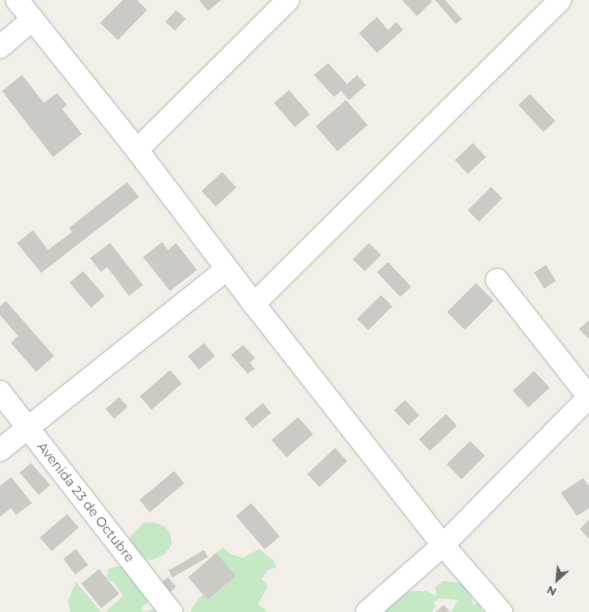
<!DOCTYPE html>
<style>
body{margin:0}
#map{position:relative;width:589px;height:612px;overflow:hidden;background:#f1efe8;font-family:Montserrat,sans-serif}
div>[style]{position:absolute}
.green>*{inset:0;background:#c5e8c5}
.building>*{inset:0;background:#cccac5;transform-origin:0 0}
.roads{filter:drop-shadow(0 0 1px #b5b8bc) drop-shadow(0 0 1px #b5b8bc)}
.minor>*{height:22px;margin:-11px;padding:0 11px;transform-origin:11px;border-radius:11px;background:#fff}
span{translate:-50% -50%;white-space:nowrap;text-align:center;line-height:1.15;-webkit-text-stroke:3.5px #fff;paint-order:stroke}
.street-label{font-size:13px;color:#5f6368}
.north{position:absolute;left:537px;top:560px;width:40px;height:40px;-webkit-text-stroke:3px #fff;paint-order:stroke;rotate:207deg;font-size:11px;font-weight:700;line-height:16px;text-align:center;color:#5f6368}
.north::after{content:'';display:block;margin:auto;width:14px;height:18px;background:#5f6368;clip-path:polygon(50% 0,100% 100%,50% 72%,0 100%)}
</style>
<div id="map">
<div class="green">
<div style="clip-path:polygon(152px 522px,164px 526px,170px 532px,172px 544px,165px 554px,152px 560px,143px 559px,126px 543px,130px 537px,143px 523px)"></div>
<div style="clip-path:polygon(223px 548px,231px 554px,243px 558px,259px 549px,274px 561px,276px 567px,268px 570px,262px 579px,268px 586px,258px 604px,268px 612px,190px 612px,199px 598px,212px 587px,216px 553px)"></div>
<div style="clip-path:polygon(119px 566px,130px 567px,150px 592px,148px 602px,141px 609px,145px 612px,156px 608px,166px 612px,105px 612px,123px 596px,114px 583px,107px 579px,108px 569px)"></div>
<div style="clip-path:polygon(443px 581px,462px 583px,470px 588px,473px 605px,480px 603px,482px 612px,451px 612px,458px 600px,438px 598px,438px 600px,433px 602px,436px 606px,432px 612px,379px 612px,399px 596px,410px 591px,426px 591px,437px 596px,435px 587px)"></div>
<div style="clip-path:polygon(76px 582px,92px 601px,101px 612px,70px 612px,68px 601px)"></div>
</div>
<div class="building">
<div style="clip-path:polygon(123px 0,137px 0,147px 10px,118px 40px,100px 23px)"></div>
<div style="clip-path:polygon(199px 0,221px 0,208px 11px)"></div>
<div style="clip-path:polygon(402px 0,431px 0,432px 2px,417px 16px)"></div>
<div style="clip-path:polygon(435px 0,445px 0,462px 19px,456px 24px)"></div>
<div style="left:176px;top:10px;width:13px;height:16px;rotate:42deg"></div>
<div style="clip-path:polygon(377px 17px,388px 30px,396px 22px,403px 30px,377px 53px,359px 33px)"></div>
<div style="clip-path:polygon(328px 63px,347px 84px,357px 75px,366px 85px,349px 100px,341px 91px,334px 97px,314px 75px)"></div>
<div style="clip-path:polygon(22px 75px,44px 103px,57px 93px,67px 105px,62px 109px,82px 134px,53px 157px,2px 91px)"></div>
<div style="left:289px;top:90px;width:32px;height:20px;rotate:49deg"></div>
<div style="left:530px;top:94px;width:37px;height:16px;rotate:47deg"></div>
<div style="left:346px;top:100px;width:33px;height:40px;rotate:49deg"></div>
<div style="left:473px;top:143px;width:19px;height:25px;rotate:47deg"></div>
<div style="left:222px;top:172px;width:21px;height:28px;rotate:47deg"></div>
<div style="clip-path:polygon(127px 182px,139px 197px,41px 273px,17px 243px,33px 230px,48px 250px,72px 232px,69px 228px)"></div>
<div style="left:491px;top:187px;width:16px;height:33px;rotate:45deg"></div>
<div style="clip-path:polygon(162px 242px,168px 250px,176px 243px,197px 270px,170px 291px,143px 257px)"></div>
<div style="clip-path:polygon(110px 243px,143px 285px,129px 296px,107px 267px,101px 272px,90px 258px)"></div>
<div style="left:369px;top:243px;width:17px;height:23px;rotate:45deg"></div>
<div style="left:388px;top:262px;width:34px;height:15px;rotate:47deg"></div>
<div style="left:546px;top:265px;width:19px;height:14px;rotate:58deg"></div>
<div style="left:83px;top:271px;width:33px;height:18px;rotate:49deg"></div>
<div style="left:476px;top:283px;width:25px;height:41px;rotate:45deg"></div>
<div style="left:381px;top:295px;width:16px;height:34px;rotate:45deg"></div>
<div style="clip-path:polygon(6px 301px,54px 356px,36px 372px,11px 343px,18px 336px,0 315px,0 306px)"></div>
<div style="clip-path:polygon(589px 320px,589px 339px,579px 329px)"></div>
<div style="left:204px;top:343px;width:17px;height:21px;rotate:50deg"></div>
<div style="clip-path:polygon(243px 345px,255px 358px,250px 363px,255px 369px,248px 374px,231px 355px)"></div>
<div style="left:170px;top:370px;width:18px;height:40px;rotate:49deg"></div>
<div style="left:534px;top:371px;width:23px;height:29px;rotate:47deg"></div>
<div style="left:119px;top:397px;width:13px;height:18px;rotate:48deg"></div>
<div style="left:405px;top:400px;width:21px;height:15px;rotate:47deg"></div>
<div style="left:263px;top:403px;width:13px;height:24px;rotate:51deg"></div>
<div style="left:446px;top:414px;width:16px;height:37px;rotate:47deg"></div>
<div style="left:298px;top:417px;width:23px;height:35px;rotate:49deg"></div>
<div style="left:470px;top:441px;width:21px;height:33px;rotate:45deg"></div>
<div style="left:335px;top:448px;width:18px;height:38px;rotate:47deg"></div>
<div style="left:31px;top:463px;width:29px;height:15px;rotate:49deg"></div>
<div style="left:174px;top:471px;width:16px;height:45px;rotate:50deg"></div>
<div style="clip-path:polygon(11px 477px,32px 503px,16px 515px,11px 508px,0 517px,0 486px)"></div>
<div style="clip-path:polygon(583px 478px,589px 486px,589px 508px,577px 516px,561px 493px)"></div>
<div style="left:251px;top:503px;width:44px;height:20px;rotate:49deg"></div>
<div style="left:67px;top:514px;width:18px;height:36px;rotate:49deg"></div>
<div style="clip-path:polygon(589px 519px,589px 539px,580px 529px)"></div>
<div style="left:76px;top:549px;width:20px;height:16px;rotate:53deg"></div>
<div style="left:204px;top:550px;width:8px;height:41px;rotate:60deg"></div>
<div style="left:216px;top:553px;width:30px;height:37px;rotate:49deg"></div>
<div style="left:99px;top:569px;width:32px;height:23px;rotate:51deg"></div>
<div style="left:168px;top:577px;width:13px;height:9px;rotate:51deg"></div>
<div style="clip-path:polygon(444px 605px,450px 612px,435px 612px)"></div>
</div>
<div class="roads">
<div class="minor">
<div style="left:17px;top:0;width:192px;rotate:51.3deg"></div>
<div style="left:137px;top:150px;width:193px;rotate:52.8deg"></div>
<div style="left:254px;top:304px;width:306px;rotate:51.9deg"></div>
<div style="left:443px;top:545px;width:89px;rotate:49.1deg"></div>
<div style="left:0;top:47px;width:43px;rotate:-40.3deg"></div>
<div style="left:137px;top:150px;width:213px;rotate:-44.8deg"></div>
<div style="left:497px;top:280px;width:149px;rotate:51.8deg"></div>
<div style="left:254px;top:304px;width:431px;rotate:-44.8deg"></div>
<div style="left:0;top:392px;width:279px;rotate:52.1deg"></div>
<div style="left:0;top:450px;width:290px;rotate:-38.6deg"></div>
<div style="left:367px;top:612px;width:101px;rotate:-41.4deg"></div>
<div style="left:443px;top:545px;width:208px;rotate:-45.4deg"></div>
</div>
</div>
<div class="street-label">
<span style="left:86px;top:502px;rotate:52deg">Avenida 23 de Octubre</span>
</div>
<div class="north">N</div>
</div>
